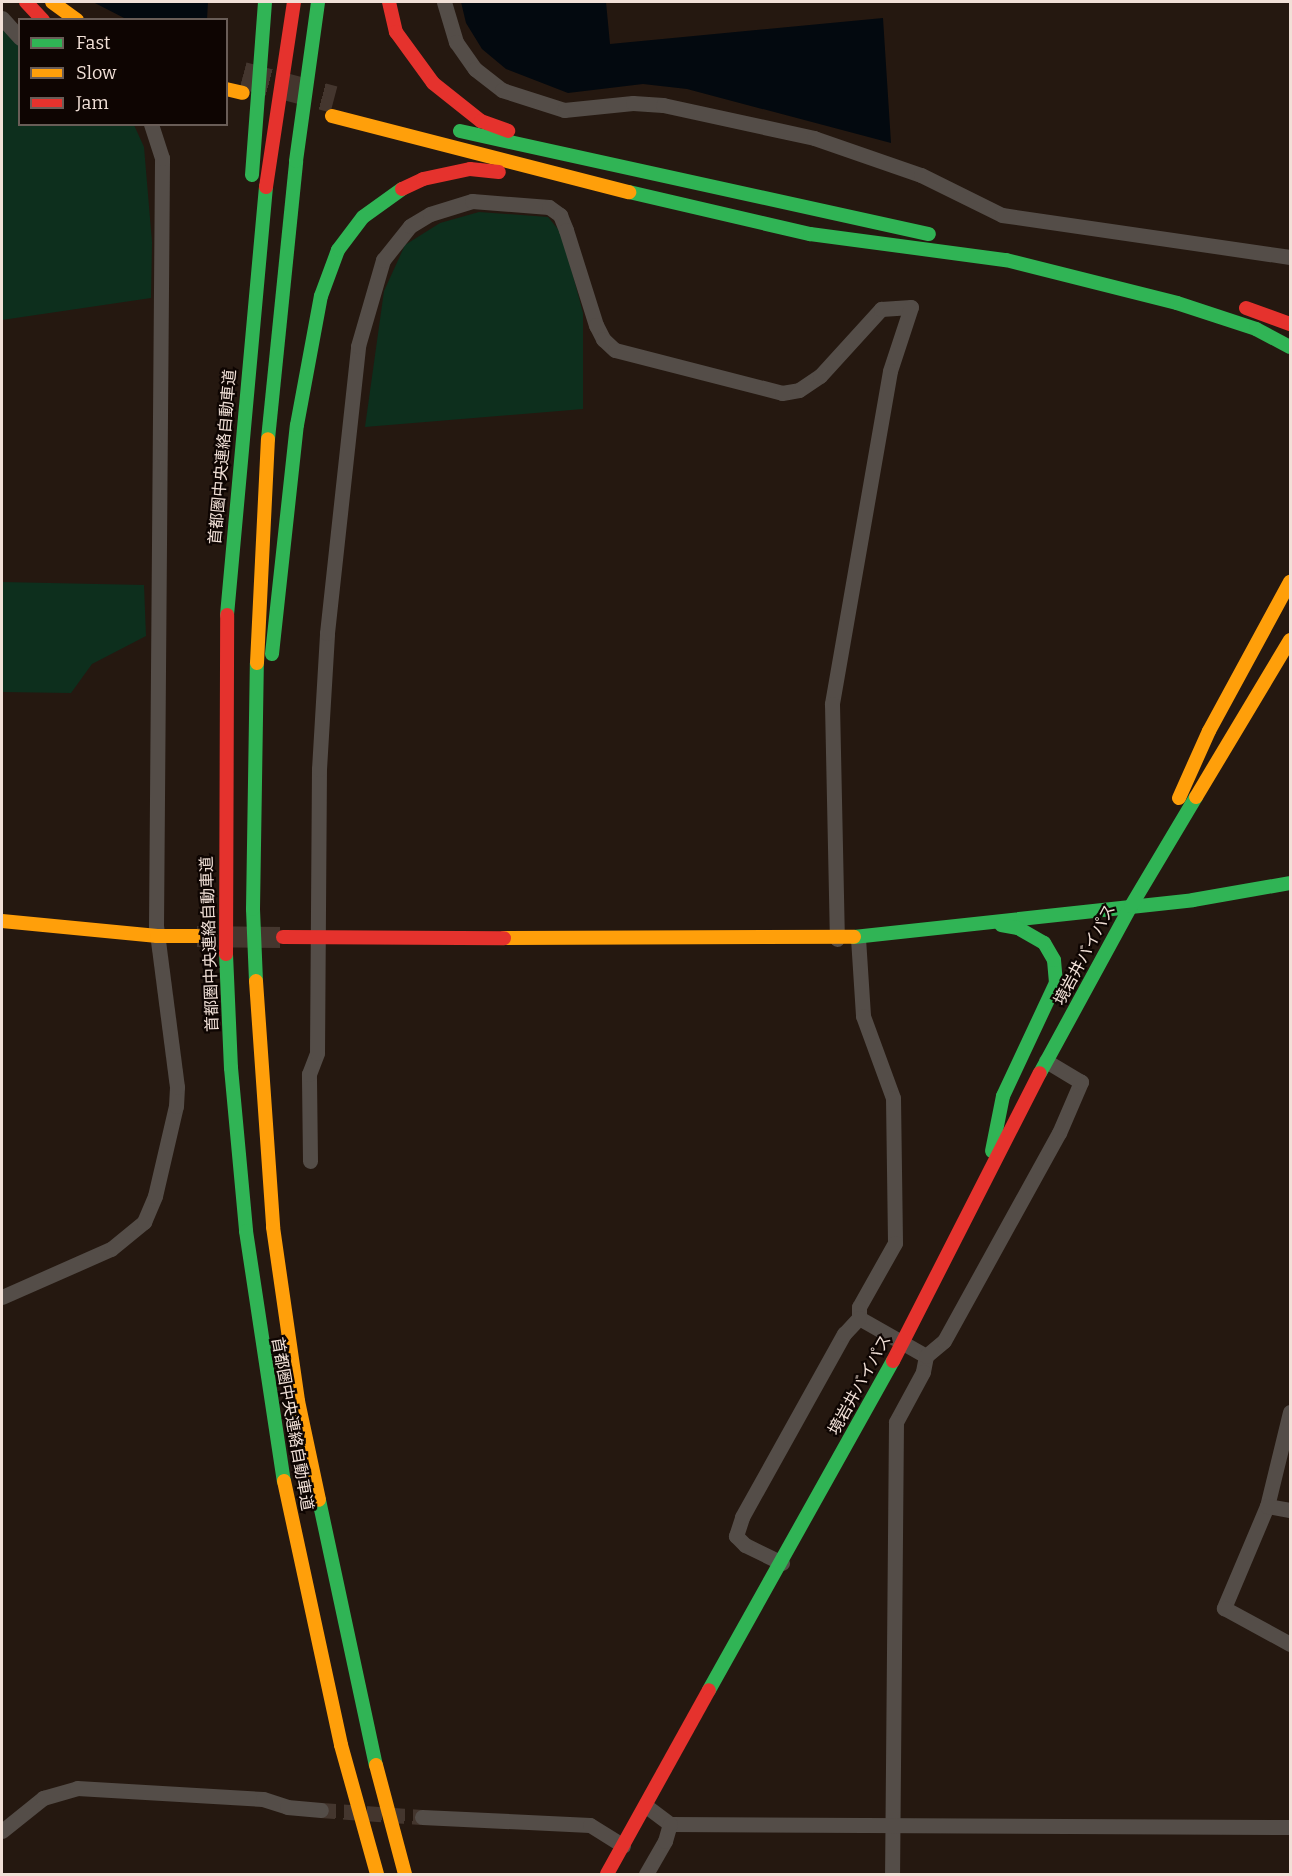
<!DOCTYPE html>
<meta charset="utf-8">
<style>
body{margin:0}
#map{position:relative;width:1292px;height:1876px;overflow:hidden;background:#251810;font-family:Bitter,"Noto Sans JP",serif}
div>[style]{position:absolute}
.green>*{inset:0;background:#0d2f1d}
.water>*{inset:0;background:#03090f}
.street-tunnel>*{height:15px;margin-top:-7.5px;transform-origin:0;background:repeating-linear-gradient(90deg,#44362e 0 15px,transparent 0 23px)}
.secondary-tunnel>*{height:21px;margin-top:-10.5px;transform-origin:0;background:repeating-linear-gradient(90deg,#44362e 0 21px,transparent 0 31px)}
.highway-tunnel>*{height:27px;margin-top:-13.5px;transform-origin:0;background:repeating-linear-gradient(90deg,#44362e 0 27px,transparent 0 41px)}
.street>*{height:15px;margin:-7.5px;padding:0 7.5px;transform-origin:7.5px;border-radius:7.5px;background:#544d48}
.fast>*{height:14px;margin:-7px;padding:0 7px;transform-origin:7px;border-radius:7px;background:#30b455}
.slow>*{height:14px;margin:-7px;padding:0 7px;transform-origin:7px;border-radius:7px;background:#ff9f0a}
.jam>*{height:14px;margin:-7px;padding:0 7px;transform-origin:7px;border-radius:7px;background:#e5322d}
span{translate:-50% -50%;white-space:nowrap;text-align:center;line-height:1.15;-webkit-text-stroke:4.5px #0e0502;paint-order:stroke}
.street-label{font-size:16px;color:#f1e0d7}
.frame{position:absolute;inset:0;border:3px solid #f1e0d7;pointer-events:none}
.legend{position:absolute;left:18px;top:18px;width:210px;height:108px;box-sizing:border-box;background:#0e0502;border:2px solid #695d57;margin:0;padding:8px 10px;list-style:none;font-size:18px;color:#f1e0d7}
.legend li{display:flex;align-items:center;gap:12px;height:30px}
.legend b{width:30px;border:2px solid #695d57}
</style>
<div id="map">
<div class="green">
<div style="clip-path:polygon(2px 28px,19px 46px,20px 124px,134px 125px,144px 147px,152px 242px,151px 298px,2px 320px)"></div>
<div style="clip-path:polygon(479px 212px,548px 217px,562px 234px,583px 313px,583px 409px,365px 427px,384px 291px,405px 245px,440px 223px)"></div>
<div style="clip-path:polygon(2px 582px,144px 585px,146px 636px,92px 664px,71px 693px,2px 692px)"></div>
</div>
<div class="water">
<div style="clip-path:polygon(93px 2px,208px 2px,207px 19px,126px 19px)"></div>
<div style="clip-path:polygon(461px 2px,606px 2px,610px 44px,883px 18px,891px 143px,687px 89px,643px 84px,568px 93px,506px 69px,482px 49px,466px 23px)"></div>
</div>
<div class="street-tunnel">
<div style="left:321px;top:1810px;width:101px;rotate:4deg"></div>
</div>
<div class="secondary-tunnel">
<div style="left:197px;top:936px;width:86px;rotate:0.7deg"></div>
</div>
<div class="highway-tunnel">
<div style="left:243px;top:75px;width:94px;rotate:14.8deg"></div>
</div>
<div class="street">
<div style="left:444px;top:2px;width:42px;rotate:73.3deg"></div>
<div style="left:456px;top:42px;width:33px;rotate:55deg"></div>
<div style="left:475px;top:69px;width:34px;rotate:38deg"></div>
<div style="left:502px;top:90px;width:65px;rotate:17.9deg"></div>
<div style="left:564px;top:110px;width:69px;rotate:-5.8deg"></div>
<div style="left:633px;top:103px;width:30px;rotate:4deg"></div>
<div style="left:663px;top:105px;width:155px;rotate:12.3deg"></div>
<div style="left:814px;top:138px;width:113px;rotate:19.1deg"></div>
<div style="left:921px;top:175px;width:90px;rotate:26.3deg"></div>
<div style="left:1002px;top:215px;width:291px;rotate:8.3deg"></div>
<div style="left:2px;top:18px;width:27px;rotate:48deg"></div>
<div style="left:858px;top:938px;width:78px;rotate:86.3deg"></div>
<div style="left:863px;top:1016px;width:87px;rotate:69.9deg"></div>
<div style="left:893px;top:1098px;width:145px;rotate:89.2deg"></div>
<div style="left:895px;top:1243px;width:73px;rotate:119.4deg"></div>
<div style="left:859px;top:1307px;width:11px;rotate:90deg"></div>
<div style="left:859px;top:1318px;width:77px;rotate:29.6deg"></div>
<div style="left:926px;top:1356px;width:16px;rotate:101deg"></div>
<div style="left:923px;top:1372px;width:57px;rotate:118.4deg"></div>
<div style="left:896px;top:1422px;width:452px;rotate:90.5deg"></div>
<div style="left:310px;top:1161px;width:87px;rotate:-90.7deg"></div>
<div style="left:309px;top:1074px;width:22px;rotate:-69deg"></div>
<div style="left:317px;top:1053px;width:284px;rotate:-89.6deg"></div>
<div style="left:319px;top:769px;width:136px;rotate:-86.6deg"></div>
<div style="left:327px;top:633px;width:289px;rotate:-83.8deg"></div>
<div style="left:358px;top:346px;width:90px;rotate:-73.8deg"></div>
<div style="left:383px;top:260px;width:43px;rotate:-51.5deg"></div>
<div style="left:410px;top:226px;width:23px;rotate:-31deg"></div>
<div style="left:430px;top:214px;width:44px;rotate:-17.2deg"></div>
<div style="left:472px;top:201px;width:77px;rotate:4.5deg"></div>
<div style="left:549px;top:207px;width:14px;rotate:36deg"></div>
<div style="left:560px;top:215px;width:16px;rotate:68deg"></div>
<div style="left:566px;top:230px;width:100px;rotate:72.5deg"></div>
<div style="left:596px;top:325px;width:16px;rotate:63deg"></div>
<div style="left:603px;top:339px;width:16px;rotate:43deg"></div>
<div style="left:615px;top:350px;width:172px;rotate:14.4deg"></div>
<div style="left:782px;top:393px;width:17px;rotate:-10deg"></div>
<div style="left:799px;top:390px;width:25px;rotate:-34deg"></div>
<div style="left:820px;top:376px;width:91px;rotate:-47.7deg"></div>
<div style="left:881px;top:309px;width:30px;rotate:-4deg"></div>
<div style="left:911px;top:307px;width:67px;rotate:108.2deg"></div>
<div style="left:890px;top:371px;width:338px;rotate:99.9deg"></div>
<div style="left:832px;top:704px;width:235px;rotate:88.8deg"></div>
<div style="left:2px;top:1297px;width:119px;rotate:-23.8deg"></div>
<div style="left:111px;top:1249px;width:43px;rotate:-39.3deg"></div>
<div style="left:144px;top:1222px;width:28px;rotate:-67deg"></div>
<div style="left:155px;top:1196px;width:92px;rotate:-76.9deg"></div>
<div style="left:176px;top:1106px;width:19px;rotate:-87deg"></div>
<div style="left:177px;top:1087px;width:162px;rotate:-97.4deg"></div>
<div style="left:156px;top:926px;width:768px;rotate:-89.55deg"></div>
<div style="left:162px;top:158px;width:36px;rotate:-108deg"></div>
<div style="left:926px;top:1356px;width:23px;rotate:-40deg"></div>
<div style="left:944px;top:1341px;width:238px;rotate:-61.1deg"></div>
<div style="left:1059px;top:1133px;width:56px;rotate:-66.7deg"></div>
<div style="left:1081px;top:1082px;width:41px;rotate:-149deg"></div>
<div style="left:1290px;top:1412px;width:97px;rotate:103.7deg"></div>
<div style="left:1267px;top:1506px;width:111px;rotate:112.9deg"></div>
<div style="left:1224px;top:1608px;width:75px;rotate:28.6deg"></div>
<div style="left:1267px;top:1506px;width:23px;rotate:10deg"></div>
<div style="left:782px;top:1563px;width:41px;rotate:-154.1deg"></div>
<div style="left:745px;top:1545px;width:13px;rotate:-135deg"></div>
<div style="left:736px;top:1536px;width:20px;rotate:-72deg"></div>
<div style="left:742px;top:1517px;width:210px;rotate:-60.9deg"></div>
<div style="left:844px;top:1334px;width:22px;rotate:-47deg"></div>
<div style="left:646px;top:1806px;width:30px;rotate:37deg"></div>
<div style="left:670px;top:1824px;width:620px;rotate:0.28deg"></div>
<div style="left:422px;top:1817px;width:168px;rotate:2.7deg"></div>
<div style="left:590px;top:1825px;width:39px;rotate:32deg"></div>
<div style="left:2px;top:1831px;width:53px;rotate:-38.8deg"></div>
<div style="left:43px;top:1798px;width:35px;rotate:-16deg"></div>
<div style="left:77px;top:1788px;width:186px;rotate:3.4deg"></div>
<div style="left:263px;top:1799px;width:25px;rotate:18deg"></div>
<div style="left:287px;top:1807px;width:34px;rotate:5deg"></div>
<div style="left:646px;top:1874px;width:38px;rotate:-60deg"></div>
<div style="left:665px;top:1841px;width:18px;rotate:-74deg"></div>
</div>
<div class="fast">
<div style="left:460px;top:131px;width:480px;rotate:12.4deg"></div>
<div style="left:252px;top:175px;width:173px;rotate:-85.7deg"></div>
<div style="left:629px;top:192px;width:186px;rotate:13.1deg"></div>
<div style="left:810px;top:234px;width:198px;rotate:7.6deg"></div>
<div style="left:1006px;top:260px;width:176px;rotate:14.1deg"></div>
<div style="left:1177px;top:303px;width:83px;rotate:18.2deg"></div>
<div style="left:1256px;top:329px;width:38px;rotate:28deg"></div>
<div style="left:268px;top:439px;width:279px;rotate:-84.2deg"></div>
<div style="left:296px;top:161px;width:161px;rotate:-82.1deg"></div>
<div style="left:227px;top:615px;width:430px;rotate:-84.8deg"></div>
<div style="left:272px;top:654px;width:230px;rotate:-83.8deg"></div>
<div style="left:297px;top:425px;width:131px;rotate:-79.5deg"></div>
<div style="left:321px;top:296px;width:49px;rotate:-69.7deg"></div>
<div style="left:338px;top:250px;width:41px;rotate:-52.9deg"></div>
<div style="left:363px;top:217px;width:48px;rotate:-35.7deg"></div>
<div style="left:854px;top:937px;width:341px;rotate:-6.2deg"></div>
<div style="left:1193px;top:900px;width:98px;rotate:-9.9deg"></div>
<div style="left:226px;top:954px;width:114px;rotate:87.5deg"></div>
<div style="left:231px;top:1068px;width:164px;rotate:84.7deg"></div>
<div style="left:246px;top:1231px;width:253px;rotate:81.4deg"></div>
<div style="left:256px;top:981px;width:72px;rotate:-92.4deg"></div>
<div style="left:253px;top:909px;width:246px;rotate:-89.1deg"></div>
<div style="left:1040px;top:1073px;width:190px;rotate:-61.4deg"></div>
<div style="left:1131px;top:906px;width:127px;rotate:-59.2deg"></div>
<div style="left:992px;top:1151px;width:56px;rotate:-78.7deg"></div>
<div style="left:1003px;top:1096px;width:125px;rotate:-64.9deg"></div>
<div style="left:1056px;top:983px;width:23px;rotate:-95deg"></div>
<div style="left:1054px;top:960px;width:20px;rotate:-120deg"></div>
<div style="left:1044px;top:943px;width:30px;rotate:-150deg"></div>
<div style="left:1018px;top:928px;width:17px;rotate:-170deg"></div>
<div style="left:319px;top:1500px;width:271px;rotate:77.9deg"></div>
<div style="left:709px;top:1690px;width:377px;rotate:-60.8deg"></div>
</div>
<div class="slow">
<div style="left:52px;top:2px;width:31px;rotate:36deg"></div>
<div style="left:226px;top:89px;width:17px;rotate:13deg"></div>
<div style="left:332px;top:116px;width:307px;rotate:14.4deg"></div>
<div style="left:257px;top:663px;width:224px;rotate:-87.2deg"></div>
<div style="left:1196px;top:797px;width:183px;rotate:-59.1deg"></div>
<div style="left:1179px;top:798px;width:73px;rotate:-65.9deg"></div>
<div style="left:1209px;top:731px;width:170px;rotate:-61.5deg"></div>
<div style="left:2px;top:921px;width:156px;rotate:5.5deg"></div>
<div style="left:157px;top:936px;width:40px"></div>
<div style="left:504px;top:938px;width:350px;rotate:-0.2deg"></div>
<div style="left:256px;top:981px;width:247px;rotate:86deg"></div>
<div style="left:273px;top:1227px;width:176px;rotate:81.8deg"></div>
<div style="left:298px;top:1401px;width:101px;rotate:78deg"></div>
<div style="left:284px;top:1481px;width:270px;rotate:77.8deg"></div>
<div style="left:341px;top:1745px;width:134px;rotate:74.4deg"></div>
<div style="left:376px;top:1765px;width:113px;rotate:75.1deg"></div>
</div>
<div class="jam">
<div style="left:26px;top:2px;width:25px;rotate:47deg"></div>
<div style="left:389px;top:2px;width:31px;rotate:77deg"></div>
<div style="left:396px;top:32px;width:63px;rotate:54deg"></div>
<div style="left:433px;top:83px;width:61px;rotate:38.4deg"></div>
<div style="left:481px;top:121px;width:29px;rotate:20deg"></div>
<div style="left:266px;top:187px;width:187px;rotate:-81.4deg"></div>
<div style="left:402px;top:189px;width:23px;rotate:-25deg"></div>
<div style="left:423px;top:179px;width:48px;rotate:-12deg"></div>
<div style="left:470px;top:169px;width:29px;rotate:6deg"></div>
<div style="left:1246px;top:308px;width:47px;rotate:20deg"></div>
<div style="left:283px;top:937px;width:221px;rotate:0.3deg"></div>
<div style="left:226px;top:954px;width:339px;rotate:-89.8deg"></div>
<div style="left:893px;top:1361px;width:323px;rotate:-63deg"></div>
<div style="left:607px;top:1874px;width:210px;rotate:-61deg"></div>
</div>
<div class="street-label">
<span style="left:223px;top:457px;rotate:-85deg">首都圏中央連絡自動車道</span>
<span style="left:210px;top:944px;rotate:-92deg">首都圏中央連絡自動車道</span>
<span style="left:1085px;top:955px;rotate:-62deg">境岩井バイパス</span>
<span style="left:860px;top:1385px;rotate:-61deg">境岩井バイパス</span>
<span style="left:292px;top:1424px;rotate:80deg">首都圏中央連絡自動車道</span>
</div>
<div class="frame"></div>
<ul class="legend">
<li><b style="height:8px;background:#30b455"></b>Fast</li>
<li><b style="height:8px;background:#ff9f0a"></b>Slow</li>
<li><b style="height:8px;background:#e5322d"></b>Jam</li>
</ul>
</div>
